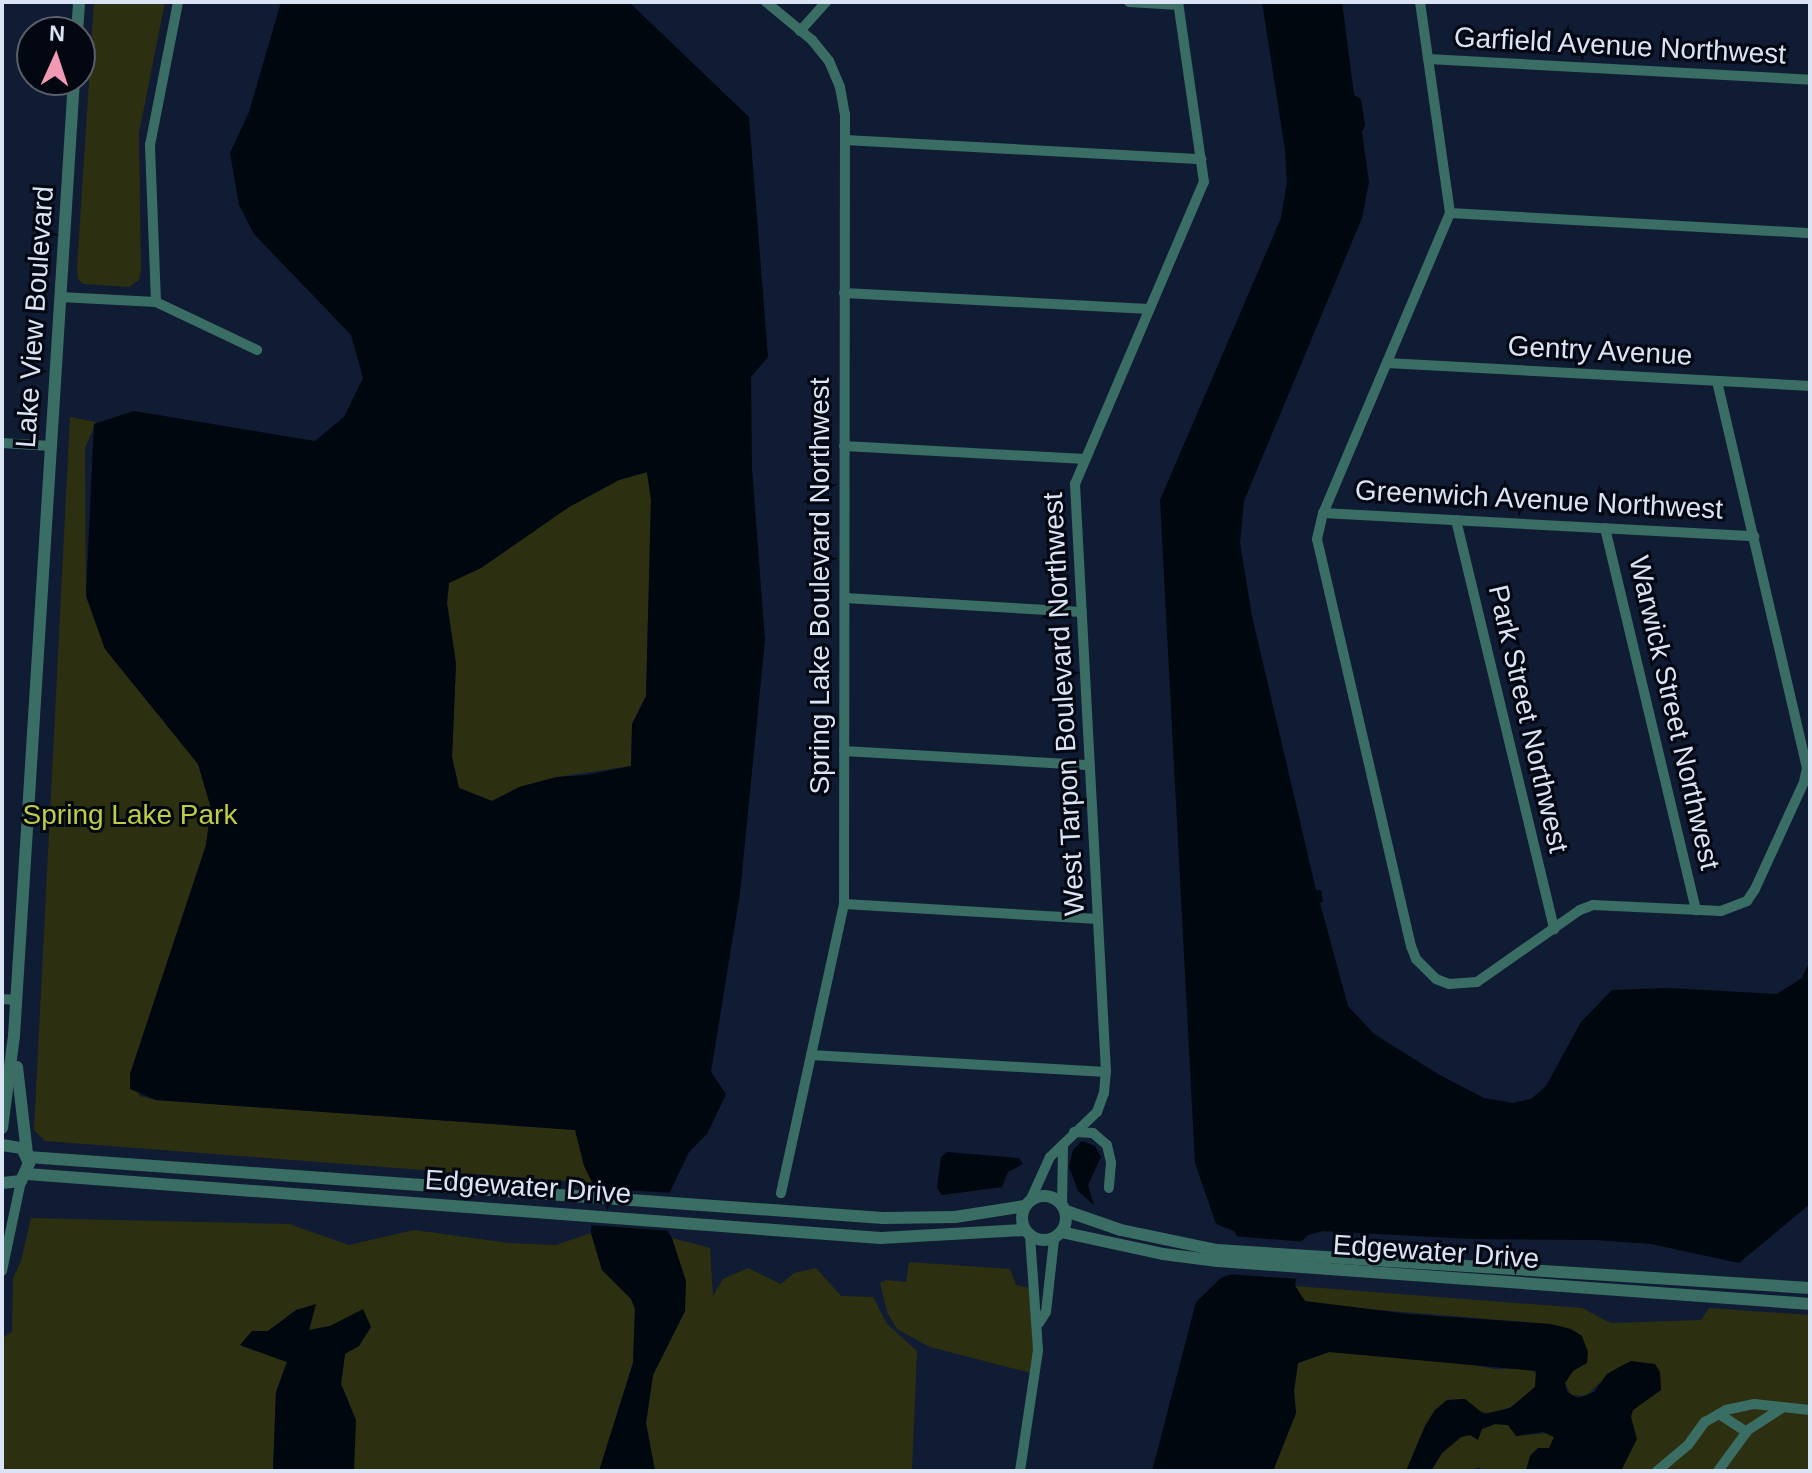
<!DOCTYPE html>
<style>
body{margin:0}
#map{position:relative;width:1812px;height:1473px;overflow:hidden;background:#0f1c33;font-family:Arial,sans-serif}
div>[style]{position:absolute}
.green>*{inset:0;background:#2c3010}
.water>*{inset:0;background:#00070e}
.pier>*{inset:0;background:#0f1c33}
.minor>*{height:10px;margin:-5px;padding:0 5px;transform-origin:5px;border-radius:5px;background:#3a6d63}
.tertiary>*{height:12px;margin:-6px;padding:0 6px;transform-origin:6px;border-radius:6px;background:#3a6d63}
.tertiary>.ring{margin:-6px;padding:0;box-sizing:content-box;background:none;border:12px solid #3a6d63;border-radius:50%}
span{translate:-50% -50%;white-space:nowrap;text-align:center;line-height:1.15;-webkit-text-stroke:6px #030711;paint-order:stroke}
.street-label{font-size:28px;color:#dbe4f4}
.park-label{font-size:28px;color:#bfcd43}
.frame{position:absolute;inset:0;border:4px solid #dbe4f4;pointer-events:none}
.north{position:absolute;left:16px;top:16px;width:80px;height:80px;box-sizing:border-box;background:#030711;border:2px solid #595f6c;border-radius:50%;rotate:3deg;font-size:22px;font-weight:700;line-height:32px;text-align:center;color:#dbe4f4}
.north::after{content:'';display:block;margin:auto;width:28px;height:36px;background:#f19ab4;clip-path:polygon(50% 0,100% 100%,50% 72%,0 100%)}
</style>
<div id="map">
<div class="green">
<div style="clip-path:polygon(94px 2px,165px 2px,139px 133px,141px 270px,139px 280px,129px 287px,83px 284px,78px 279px,77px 269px)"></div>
<div style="clip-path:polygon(70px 417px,96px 422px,85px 448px,86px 596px,105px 649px,198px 764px,211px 808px,206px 845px,130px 1074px,140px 1096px,156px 1100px,575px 1130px,592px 1183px,45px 1141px,34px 1130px)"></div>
<div style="clip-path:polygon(647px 472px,651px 500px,646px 696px,632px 724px,631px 766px,557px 777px,519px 787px,492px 801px,459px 788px,452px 757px,456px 664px,447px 603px,449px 582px,481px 568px,569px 507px,619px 480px)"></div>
<div style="clip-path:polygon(31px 1218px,289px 1224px,349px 1245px,414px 1230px,509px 1243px,556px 1245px,591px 1233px,602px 1270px,631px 1299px,635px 1309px,633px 1363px,599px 1471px,354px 1471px,349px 1402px,341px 1384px,345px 1353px,359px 1346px,363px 1310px,330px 1326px,309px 1330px,315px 1305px,296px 1310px,268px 1331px,241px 1346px,287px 1362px,276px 1392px,273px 1471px,2px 1471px,2px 1338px,12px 1332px,13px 1278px,21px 1261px)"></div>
<div style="clip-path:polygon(672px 1238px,710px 1248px,713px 1296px,723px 1279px,748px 1268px,781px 1284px,794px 1273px,816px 1268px,841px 1296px,873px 1297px,887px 1324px,917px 1351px,912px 1471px,655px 1471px,646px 1423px,653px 1375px,685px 1311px)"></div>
<div style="clip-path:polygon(909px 1262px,1010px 1269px,1016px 1285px,1029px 1288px,1035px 1374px,930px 1347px,897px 1329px,887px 1312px,880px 1283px,886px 1280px,906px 1282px)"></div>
<div style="clip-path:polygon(1295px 1286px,1582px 1308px,1611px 1323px,1701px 1320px,1709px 1308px,1810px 1315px,1810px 1471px,1600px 1471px,1633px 1410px,1651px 1395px,1599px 1383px,1586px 1396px,1571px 1395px,1565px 1383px,1573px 1371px,1525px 1322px,1320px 1305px,1305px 1301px)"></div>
<div style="clip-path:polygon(1329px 1352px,1454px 1361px,1494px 1369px,1532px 1368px,1538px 1378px,1535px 1387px,1518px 1404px,1493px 1414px,1477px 1411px,1465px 1399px,1447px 1400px,1435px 1410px,1425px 1426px,1406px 1471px,1273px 1471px,1296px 1413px,1294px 1391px,1298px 1363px)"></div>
<div style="clip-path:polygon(1495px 1424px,1508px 1425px,1517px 1436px,1550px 1433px,1554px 1437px,1553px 1443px,1549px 1448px,1538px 1448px,1530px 1456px,1526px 1471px,1482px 1471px,1479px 1467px,1468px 1471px,1431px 1471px,1442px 1453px,1461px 1437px)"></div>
</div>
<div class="water">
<div style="clip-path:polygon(evenodd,281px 2px,629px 2px,749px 117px,768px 357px,751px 377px,752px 468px,765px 640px,740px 893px,711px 1072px,726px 1094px,707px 1134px,689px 1152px,667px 1198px,662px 1222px,672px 1238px,686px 1281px,685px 1311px,653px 1375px,646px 1423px,655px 1471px,599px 1471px,633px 1363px,635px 1309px,631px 1299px,602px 1270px,591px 1233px,594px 1186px,584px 1166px,575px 1130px,156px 1100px,130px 1089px,130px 1074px,206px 845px,211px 808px,198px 764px,105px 649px,86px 596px,94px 424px,134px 411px,315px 441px,344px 417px,363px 378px,351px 335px,254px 234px,239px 205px,230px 153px,249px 112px,281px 2px,647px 472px,651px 500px,646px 696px,632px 724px,631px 766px,586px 775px,557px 777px,519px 787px,492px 801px,459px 788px,452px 757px,456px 664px,447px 603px,449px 583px,481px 568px,569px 507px,619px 480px,647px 472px)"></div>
<div style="clip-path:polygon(1262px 2px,1342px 2px,1354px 95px,1361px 99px,1365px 125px,1362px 132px,1369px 182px,1362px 218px,1244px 501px,1240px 543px,1252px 616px,1316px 890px,1321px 890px,1323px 901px,1320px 903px,1348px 1006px,1374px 1034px,1438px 1074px,1484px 1098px,1513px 1103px,1531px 1099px,1546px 1086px,1581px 1022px,1612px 990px,1668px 988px,1777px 994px,1802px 978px,1810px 961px,1810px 1204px,1739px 1263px,1651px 1244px,1595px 1240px,1471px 1239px,1323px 1231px,1308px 1235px,1301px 1242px,1295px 1286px,1305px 1301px,1408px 1314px,1551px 1324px,1571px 1329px,1582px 1336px,1588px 1352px,1587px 1363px,1573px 1371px,1565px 1383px,1567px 1392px,1578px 1398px,1594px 1392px,1607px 1374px,1621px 1366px,1631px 1361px,1655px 1364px,1660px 1372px,1661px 1390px,1633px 1410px,1631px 1417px,1637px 1439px,1621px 1471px,1526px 1471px,1530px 1456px,1538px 1448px,1549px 1448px,1554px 1437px,1543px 1432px,1516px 1436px,1508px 1425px,1495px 1424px,1482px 1429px,1478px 1440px,1470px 1435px,1461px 1437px,1442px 1453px,1431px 1471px,1406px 1471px,1425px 1426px,1435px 1410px,1447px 1400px,1465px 1399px,1484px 1414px,1510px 1408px,1535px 1387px,1536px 1371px,1329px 1352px,1298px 1363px,1294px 1391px,1296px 1413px,1273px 1471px,1152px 1471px,1196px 1302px,1221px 1278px,1234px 1273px,1238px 1238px,1234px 1231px,1216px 1224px,1195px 1163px,1160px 500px,1281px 218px,1287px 182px,1285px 150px)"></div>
<div style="clip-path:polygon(1082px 1141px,1095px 1146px,1101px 1157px,1088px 1185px,1094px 1205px,1078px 1191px,1069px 1167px,1073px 1150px)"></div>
<div style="clip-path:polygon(947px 1152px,1019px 1158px,1023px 1164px,1008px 1172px,1002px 1187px,942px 1195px,937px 1188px,941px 1157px)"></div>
<div style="clip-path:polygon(316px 1304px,309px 1330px,330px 1326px,363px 1309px,371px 1327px,359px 1346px,345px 1354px,341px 1384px,356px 1420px,354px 1471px,273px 1471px,276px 1392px,287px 1362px,240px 1345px,252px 1331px,268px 1331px,296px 1310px)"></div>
</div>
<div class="pier">
<div style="clip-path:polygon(590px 1188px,674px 1193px,667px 1222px,673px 1231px,587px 1225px)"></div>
<div style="clip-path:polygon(1232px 1236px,1307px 1242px,1299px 1279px,1226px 1274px,1235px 1260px)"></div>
</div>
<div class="minor">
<div style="left:766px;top:2px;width:60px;rotate:39.6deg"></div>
<div style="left:812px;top:40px;width:27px;rotate:51deg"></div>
<div style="left:829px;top:61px;width:28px;rotate:67deg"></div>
<div style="left:840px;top:87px;width:27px;rotate:80deg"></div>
<div style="left:845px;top:114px;width:790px;rotate:90.07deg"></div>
<div style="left:844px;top:904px;width:296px;rotate:102.3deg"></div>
<div style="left:1129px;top:2px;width:49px;rotate:3.5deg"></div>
<div style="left:1420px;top:2px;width:213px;rotate:81.9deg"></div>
<div style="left:1450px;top:213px;width:326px;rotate:112.9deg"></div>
<div style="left:1323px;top:513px;width:27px;rotate:103deg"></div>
<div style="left:1317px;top:539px;width:418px;rotate:77deg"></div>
<div style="left:1411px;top:946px;width:14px;rotate:69deg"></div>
<div style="left:1416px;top:959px;width:28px;rotate:45deg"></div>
<div style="left:1436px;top:979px;width:14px;rotate:21deg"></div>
<div style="left:1449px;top:984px;width:28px;rotate:-4deg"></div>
<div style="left:1477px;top:982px;width:126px;rotate:-35deg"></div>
<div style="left:1580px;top:910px;width:14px;rotate:-21deg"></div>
<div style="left:1593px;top:905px;width:128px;rotate:2.7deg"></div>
<div style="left:1721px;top:911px;width:28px;rotate:-21deg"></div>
<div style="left:1747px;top:901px;width:14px;rotate:-56deg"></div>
<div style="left:1755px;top:889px;width:118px;rotate:-65.4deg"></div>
<div style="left:1804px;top:782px;width:14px;rotate:-78deg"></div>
<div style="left:1807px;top:768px;width:397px;rotate:-103.1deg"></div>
<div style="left:800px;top:31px;width:39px;rotate:-48deg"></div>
<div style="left:1428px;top:59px;width:383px;rotate:3.1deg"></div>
<div style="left:845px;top:140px;width:357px;rotate:3.1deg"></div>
<div style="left:1450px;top:213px;width:361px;rotate:3.2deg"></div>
<div style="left:844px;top:293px;width:305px;rotate:3deg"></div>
<div style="left:60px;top:297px;width:96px;rotate:3deg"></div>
<div style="left:156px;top:302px;width:112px;rotate:25.4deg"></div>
<div style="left:156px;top:302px;width:157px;rotate:-92.2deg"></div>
<div style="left:150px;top:145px;width:146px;rotate:-78.9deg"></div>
<div style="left:1387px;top:363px;width:424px;rotate:3.1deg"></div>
<div style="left:2px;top:443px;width:49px;rotate:3.5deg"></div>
<div style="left:844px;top:446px;width:241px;rotate:3.1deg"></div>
<div style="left:1323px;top:513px;width:432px;rotate:3.1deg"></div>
<div style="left:1456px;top:520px;width:421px;rotate:76.5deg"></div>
<div style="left:1605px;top:528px;width:393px;rotate:76.6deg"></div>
<div style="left:845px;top:598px;width:237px;rotate:3.4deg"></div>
<div style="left:844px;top:751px;width:246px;rotate:3.3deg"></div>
<div style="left:844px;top:904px;width:254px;rotate:3.4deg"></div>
<div style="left:2px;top:999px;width:14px;rotate:4deg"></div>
<div style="left:811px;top:1055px;width:295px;rotate:3.3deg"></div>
<div style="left:1074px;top:1132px;width:19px;rotate:3deg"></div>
<div style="left:1093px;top:1133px;width:18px;rotate:41deg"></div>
<div style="left:1107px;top:1145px;width:18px;rotate:77deg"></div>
<div style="left:1111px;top:1163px;width:25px;rotate:95deg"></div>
<div style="left:1030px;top:1201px;width:48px;rotate:-65.6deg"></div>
<div style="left:1050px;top:1157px;width:65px;rotate:-43.8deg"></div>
<div style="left:1097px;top:1112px;width:20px;rotate:-70deg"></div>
<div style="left:1104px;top:1093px;width:21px;rotate:-85deg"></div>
<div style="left:1106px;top:1072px;width:589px;rotate:-93.02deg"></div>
<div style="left:1075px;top:484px;width:328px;rotate:-66.9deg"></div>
<div style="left:1204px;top:182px;width:182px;rotate:-98.2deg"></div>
<div style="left:1062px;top:1205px;width:60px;rotate:-89deg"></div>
<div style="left:2px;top:1271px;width:92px;rotate:-78.1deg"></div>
<div style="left:1039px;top:1323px;width:13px;rotate:-58deg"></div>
<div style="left:1046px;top:1312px;width:73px;rotate:-83.7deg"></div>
<div style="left:1719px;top:1414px;width:33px;rotate:33deg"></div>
<div style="left:1020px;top:1471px;width:122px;rotate:-81.5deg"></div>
<div style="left:1038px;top:1350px;width:115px;rotate:-94deg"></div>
<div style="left:1657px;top:1471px;width:40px;rotate:-40deg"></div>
<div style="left:1688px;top:1445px;width:29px;rotate:-54deg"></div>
<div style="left:1705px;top:1422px;width:24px;rotate:-30deg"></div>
<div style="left:1726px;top:1410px;width:29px;rotate:-12deg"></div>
<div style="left:1754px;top:1404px;width:56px;rotate:6.1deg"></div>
<div style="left:1718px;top:1471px;width:51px;rotate:-53.8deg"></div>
<div style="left:1748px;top:1430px;width:40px;rotate:-32.9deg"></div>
</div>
<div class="tertiary">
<div style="left:77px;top:32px;width:30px;rotate:-86deg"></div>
<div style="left:17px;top:1067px;width:87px;rotate:83.4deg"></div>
<div style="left:2px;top:1128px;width:93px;rotate:-82.6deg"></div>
<div style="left:14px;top:1036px;width:958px;rotate:-86.41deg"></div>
<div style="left:2px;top:1145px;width:20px;rotate:9deg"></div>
<div style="left:22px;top:1148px;width:17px;rotate:65deg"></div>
<div style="left:29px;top:1163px;width:20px;rotate:114deg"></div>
<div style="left:21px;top:1181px;width:19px;rotate:174deg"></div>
<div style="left:28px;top:1157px;width:857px;rotate:4.08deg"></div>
<div style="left:883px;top:1218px;width:72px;rotate:-0.8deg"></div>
<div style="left:955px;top:1217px;width:71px;rotate:-8.9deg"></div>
<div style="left:27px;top:1174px;width:856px;rotate:4.29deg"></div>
<div style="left:881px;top:1238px;width:144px;rotate:-3.2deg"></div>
<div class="ring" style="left:1022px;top:1196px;width:32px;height:32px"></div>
<div style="left:1066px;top:1211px;width:58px;rotate:19.1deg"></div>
<div style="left:1121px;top:1230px;width:98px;rotate:11.8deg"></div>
<div style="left:1217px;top:1250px;width:594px;rotate:3.67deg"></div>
<div style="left:1061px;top:1232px;width:104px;rotate:12.2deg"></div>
<div style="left:1163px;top:1254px;width:55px;rotate:7.3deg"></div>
<div style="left:1218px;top:1261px;width:594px;rotate:4.15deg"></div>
</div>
<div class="street-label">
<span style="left:1620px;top:46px;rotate:3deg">Garfield Avenue Northwest</span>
<span style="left:35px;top:317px;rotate:-86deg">Lake View Boulevard</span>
<span style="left:1600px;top:351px;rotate:3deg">Gentry Avenue</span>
<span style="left:1539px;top:500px;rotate:3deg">Greenwich Avenue Northwest</span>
<span style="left:820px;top:586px;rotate:-90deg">Spring Lake Boulevard Northwest</span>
<span style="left:1064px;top:704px;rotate:-93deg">West Tarpon Boulevard Northwest</span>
<span style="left:1674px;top:713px;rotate:77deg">Warwick Street Northwest</span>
<span style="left:1528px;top:719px;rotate:77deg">Park Street Northwest</span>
<span style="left:528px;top:1187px;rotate:4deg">Edgewater Drive</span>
<span style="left:1436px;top:1252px;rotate:4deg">Edgewater Drive</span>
</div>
<div class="park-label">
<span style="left:130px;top:815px">Spring Lake Park</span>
</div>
<div class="frame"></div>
<div class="north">N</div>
</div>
